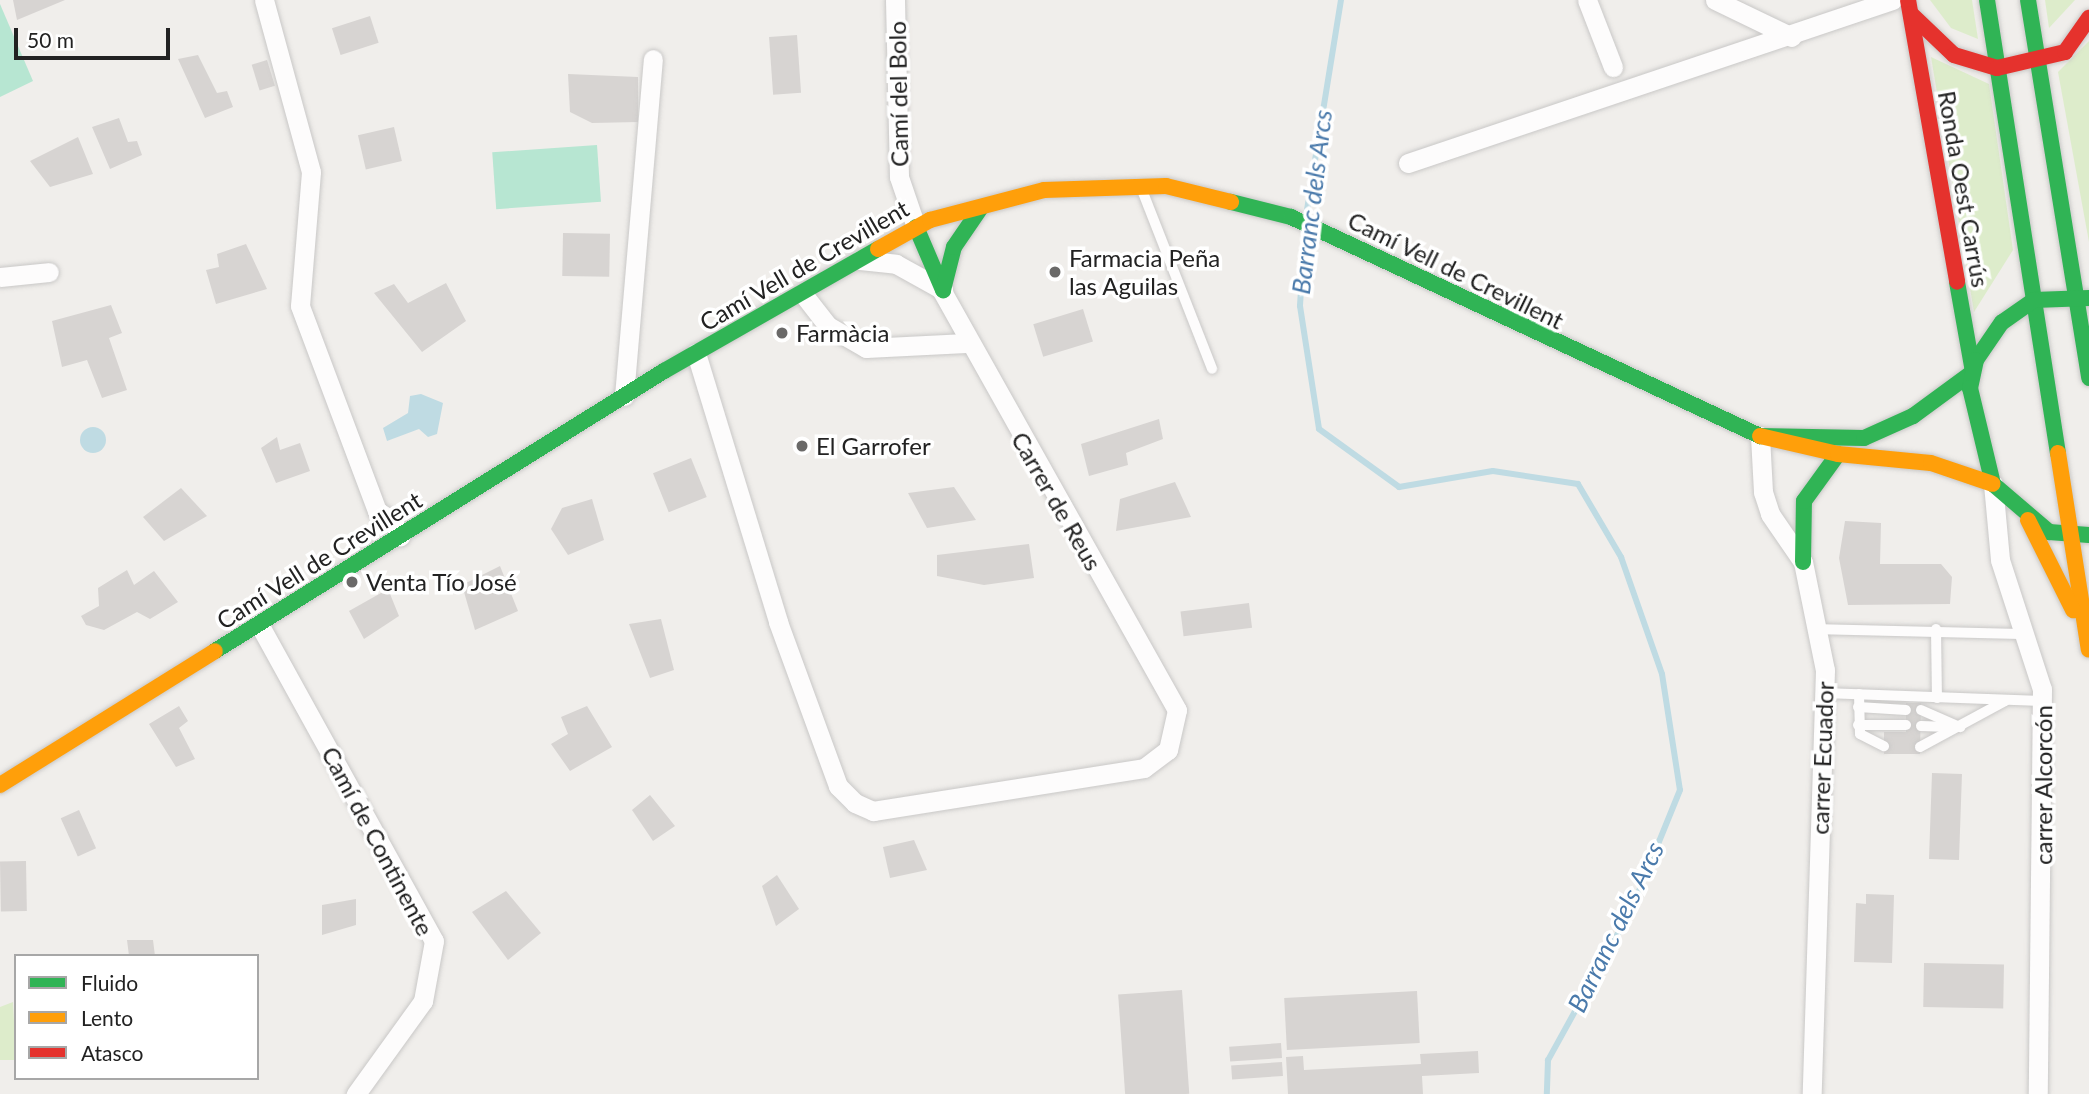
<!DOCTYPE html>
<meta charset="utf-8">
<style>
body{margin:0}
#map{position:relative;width:2089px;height:1094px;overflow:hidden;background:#f0eeeb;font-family:Lato,sans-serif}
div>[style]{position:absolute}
.grass>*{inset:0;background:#ddeccb}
.pitch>*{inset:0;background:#b7e6d2;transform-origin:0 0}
.water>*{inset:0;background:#bfdbe3}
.round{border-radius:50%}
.stream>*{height:6px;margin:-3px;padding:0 3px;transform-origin:3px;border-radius:3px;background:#bfdbe3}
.building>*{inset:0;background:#d7d4d2;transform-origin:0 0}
.roads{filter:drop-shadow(0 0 2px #c9c8c7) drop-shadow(0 0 2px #c9c8c7)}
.lane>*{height:10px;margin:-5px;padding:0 5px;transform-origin:5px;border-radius:5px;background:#fdfcfc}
.street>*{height:19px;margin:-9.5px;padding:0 9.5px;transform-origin:9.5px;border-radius:9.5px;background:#fdfcfc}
.fast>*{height:16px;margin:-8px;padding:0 8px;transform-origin:8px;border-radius:8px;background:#30b455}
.slow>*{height:16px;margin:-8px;padding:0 8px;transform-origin:8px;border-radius:8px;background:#ff9f0a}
.jam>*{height:16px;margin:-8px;padding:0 8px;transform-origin:8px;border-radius:8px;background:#e5322d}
.dots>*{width:19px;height:19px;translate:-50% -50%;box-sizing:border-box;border:4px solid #fff;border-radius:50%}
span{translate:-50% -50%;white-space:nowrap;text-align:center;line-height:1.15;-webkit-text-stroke:7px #fff;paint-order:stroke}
.street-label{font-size:24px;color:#222}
.poi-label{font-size:24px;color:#222}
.left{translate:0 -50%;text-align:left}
.water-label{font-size:26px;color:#4a7aab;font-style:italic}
.legend{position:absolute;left:14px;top:954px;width:245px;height:126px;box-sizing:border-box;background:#fff;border:2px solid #a7a7a7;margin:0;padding:9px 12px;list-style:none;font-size:21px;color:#222}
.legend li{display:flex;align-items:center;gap:14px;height:35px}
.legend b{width:35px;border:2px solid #a7a7a7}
.scale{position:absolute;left:14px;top:28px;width:156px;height:32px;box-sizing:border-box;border:4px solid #222;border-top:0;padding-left:9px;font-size:21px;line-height:24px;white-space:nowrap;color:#222;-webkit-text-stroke:5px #fff;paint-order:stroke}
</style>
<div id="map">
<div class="grass">
<div style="clip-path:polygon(1930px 0,1972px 0,1978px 39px,1951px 28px)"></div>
<div style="clip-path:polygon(2045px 0,2075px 0,2049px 28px)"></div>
<div style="clip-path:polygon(2089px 41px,2089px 242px,2058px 72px)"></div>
<div style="clip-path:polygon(1931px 57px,1989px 84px,2013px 250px,1974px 312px)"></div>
<div style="clip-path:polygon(13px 1002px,16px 1060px,0 1060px,0 1007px)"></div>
</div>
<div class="pitch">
<div style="clip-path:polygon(0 4px,33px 81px,0 97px)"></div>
<div style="left:597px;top:145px;width:57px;height:105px;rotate:86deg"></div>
</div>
<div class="water">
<div style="clip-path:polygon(421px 394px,443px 403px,437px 434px,428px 437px,419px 429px,387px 441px,383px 428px,408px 413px,410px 396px)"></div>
<div class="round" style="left:80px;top:427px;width:26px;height:26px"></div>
</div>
<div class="stream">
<div style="left:1306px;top:216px;width:219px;rotate:-80.8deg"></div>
<div style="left:1305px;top:230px;width:76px;rotate:93.8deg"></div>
<div style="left:1300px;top:306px;width:124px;rotate:81.2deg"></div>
<div style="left:1319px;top:429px;width:99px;rotate:35.9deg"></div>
<div style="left:1399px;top:487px;width:95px;rotate:-9.7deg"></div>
<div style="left:1493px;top:471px;width:86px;rotate:8.7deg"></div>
<div style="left:1578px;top:484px;width:85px;rotate:59.5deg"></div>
<div style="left:1621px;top:557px;width:124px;rotate:70.7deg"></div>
<div style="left:1662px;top:674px;width:117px;rotate:81.2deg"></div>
<div style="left:1680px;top:790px;width:127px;rotate:112.1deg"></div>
<div style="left:1632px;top:908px;width:174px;rotate:118.9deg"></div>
<div style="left:1548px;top:1060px;width:34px;rotate:92deg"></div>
</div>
<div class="building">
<div style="clip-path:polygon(13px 0,65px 0,17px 20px)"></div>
<div style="left:370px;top:16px;width:28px;height:40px;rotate:72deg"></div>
<div style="left:797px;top:35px;width:58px;height:28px;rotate:86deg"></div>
<div style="clip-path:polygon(198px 55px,217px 93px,227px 91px,233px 107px,205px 118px,178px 59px)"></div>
<div style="left:267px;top:60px;width:27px;height:16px;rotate:73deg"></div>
<div style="clip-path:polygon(568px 74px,638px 77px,638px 122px,592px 123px,570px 112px)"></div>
<div style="clip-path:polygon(119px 118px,128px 142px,137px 141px,142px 155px,110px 169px,92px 127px)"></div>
<div style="left:394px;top:127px;width:35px;height:37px;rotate:77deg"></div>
<div style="clip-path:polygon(78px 137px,93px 174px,50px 187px,30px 161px)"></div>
<div style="left:563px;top:233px;width:47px;height:43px;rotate:1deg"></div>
<div style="clip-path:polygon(246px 244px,267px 289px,216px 304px,206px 270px,219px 267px,217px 254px)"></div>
<div style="clip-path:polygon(446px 283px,466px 321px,422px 352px,374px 293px,394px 284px,408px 303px)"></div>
<div style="clip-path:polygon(111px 305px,122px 333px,109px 338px,127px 390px,102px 398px,87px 360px,62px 367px,52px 321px)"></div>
<div style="left:1083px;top:309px;width:34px;height:52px;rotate:73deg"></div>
<div style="clip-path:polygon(1159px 419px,1163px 439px,1126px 453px,1128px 465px,1089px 476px,1081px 444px)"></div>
<div style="clip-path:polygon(277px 437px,280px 450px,300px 443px,310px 471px,276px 483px,261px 448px)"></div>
<div style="left:691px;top:458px;width:42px;height:41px;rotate:68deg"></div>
<div style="clip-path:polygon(1175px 482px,1191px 517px,1116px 531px,1120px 499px)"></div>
<div style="clip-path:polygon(954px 487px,976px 520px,927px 528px,908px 493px)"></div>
<div style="clip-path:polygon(181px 488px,207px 516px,164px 541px,143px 517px)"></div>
<div style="clip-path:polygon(592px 499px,604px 540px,568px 555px,551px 529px,562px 508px)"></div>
<div style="clip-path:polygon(1845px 521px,1881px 523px,1880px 564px,1941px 564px,1952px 577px,1950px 604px,1848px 605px,1839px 558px)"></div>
<div style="clip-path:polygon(1029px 544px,1034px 578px,984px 585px,937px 576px,937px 555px)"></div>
<div style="clip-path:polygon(500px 566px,518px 611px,475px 630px,462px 585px)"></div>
<div style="clip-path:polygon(127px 570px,134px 585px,154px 571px,178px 602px,150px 619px,137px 612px,104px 630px,86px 625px,81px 616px,99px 606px,98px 588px)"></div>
<div style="clip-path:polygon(388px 589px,399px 616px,364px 639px,349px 611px)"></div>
<div style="left:1249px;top:603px;width:25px;height:69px;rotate:83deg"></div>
<div style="clip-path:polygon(661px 619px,674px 670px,650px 678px,629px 624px)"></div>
<div style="clip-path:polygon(1906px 703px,1921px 703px,1920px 754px,1884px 754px,1884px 732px,1906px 732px)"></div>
<div style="clip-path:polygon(179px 706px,188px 721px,179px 728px,195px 759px,176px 767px,149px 724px)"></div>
<div style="clip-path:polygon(587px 706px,612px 747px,570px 771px,551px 744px,568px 734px,561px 717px)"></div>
<div style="left:1932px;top:773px;width:30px;height:86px;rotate:2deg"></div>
<div style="clip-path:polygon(650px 795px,675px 826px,653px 841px,632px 810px)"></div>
<div style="left:79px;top:810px;width:42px;height:20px;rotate:66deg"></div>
<div style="clip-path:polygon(914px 840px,927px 870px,890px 878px,883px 847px)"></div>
<div style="left:26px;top:861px;width:50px;height:26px;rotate:89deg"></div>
<div style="clip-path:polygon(777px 875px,799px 909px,776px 926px,762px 886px)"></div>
<div style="clip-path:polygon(506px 891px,541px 933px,508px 960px,472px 912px)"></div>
<div style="clip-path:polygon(1866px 894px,1894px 895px,1892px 963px,1854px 962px,1856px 903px,1866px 904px)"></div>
<div style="clip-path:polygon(356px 899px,356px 925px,322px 935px,322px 905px)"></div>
<div style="clip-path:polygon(127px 940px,153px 940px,155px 956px,129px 956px)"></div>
<div style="left:1924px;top:963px;width:80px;height:44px;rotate:1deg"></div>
<div style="left:1182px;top:990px;width:104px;height:64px;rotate:86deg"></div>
<div style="left:1417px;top:991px;width:52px;height:133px;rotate:87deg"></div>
<div style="left:1281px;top:1043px;width:15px;height:52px;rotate:86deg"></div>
<div style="clip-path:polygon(1478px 1051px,1479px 1073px,1422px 1076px,1423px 1094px,1288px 1094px,1286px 1057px,1303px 1056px,1304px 1070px,1421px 1064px,1420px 1054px)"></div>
<div style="left:1282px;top:1062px;width:14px;height:51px;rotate:86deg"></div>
</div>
<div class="roads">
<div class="lane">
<div style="left:1142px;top:190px;width:192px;rotate:68.6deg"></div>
<div style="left:1817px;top:629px;width:209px;rotate:1.4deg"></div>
<div style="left:1936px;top:629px;width:69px;rotate:89.2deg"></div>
<div style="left:1824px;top:693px;width:218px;rotate:2.1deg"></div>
<div style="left:1859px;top:694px;width:40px;rotate:88.6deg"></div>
<div style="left:1860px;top:734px;width:27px;rotate:27deg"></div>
<div style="left:1858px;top:707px;width:48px;rotate:3.6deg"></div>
<div style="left:1921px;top:710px;width:43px;rotate:23.6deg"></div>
<div style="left:1858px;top:725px;width:48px"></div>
<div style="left:1921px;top:726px;width:35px;rotate:2deg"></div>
<div style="left:1920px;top:747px;width:97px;rotate:-28.4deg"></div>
</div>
<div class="street">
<div style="left:264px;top:0;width:178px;rotate:74.7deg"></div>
<div style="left:311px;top:172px;width:134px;rotate:94.7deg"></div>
<div style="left:300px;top:306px;width:219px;rotate:69.4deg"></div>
<div style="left:377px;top:511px;width:19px;rotate:32deg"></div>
<div style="left:393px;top:521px;width:17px;rotate:65deg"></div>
<div style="left:895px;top:0;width:177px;rotate:88.7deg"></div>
<div style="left:899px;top:177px;width:53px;rotate:71.2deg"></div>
<div style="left:1587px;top:0;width:72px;rotate:68.8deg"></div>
<div style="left:1715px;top:0;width:85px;rotate:25.7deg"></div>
<div style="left:1408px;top:163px;width:511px;rotate:-18.61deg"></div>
<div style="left:860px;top:260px;width:36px;rotate:6deg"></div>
<div style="left:896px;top:264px;width:54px;rotate:29deg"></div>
<div style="left:0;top:277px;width:49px;rotate:-5.8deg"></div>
<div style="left:803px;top:294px;width:41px;rotate:52deg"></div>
<div style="left:828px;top:326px;width:44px;rotate:30.1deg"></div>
<div style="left:866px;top:348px;width:100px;rotate:-2.9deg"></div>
<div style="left:696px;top:353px;width:281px;rotate:73deg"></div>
<div style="left:778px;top:622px;width:175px;rotate:69.9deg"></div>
<div style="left:838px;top:786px;width:24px;rotate:45deg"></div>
<div style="left:855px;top:803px;width:20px;rotate:24deg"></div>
<div style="left:873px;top:811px;width:274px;rotate:-9deg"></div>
<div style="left:1144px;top:768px;width:30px;rotate:-37deg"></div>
<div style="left:1168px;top:750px;width:41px;rotate:-77.3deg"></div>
<div style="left:1177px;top:710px;width:494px;rotate:-119.3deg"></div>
<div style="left:624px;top:396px;width:338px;rotate:-85.1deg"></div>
<div style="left:1760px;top:436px;width:56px;rotate:86.9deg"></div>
<div style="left:1763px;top:492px;width:23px;rotate:72deg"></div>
<div style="left:1770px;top:514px;width:58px;rotate:55.5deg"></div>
<div style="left:1803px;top:562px;width:110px;rotate:78.5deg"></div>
<div style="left:1825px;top:670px;width:424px;rotate:91.8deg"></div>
<div style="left:1993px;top:484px;width:76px;rotate:84.7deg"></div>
<div style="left:2000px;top:560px;width:136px;rotate:72deg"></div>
<div style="left:2042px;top:689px;width:405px;rotate:90.6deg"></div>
<div style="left:259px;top:624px;width:362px;rotate:61.1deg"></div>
<div style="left:434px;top:941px;width:61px;rotate:100.4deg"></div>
<div style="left:423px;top:1001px;width:115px;rotate:125.8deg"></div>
</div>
<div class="fast">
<div style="left:1987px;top:0;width:459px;rotate:81.1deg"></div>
<div style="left:2028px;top:0;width:383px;rotate:80.8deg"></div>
<div style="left:1231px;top:202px;width:62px;rotate:14deg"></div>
<div style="left:1291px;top:217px;width:518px;rotate:25.03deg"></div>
<div style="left:1760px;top:436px;width:104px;rotate:1.1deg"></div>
<div style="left:1864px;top:438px;width:54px;rotate:-24.2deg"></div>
<div style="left:1913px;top:416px;width:74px;rotate:-36.3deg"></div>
<div style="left:916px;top:227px;width:69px;rotate:66.8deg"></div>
<div style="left:1957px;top:282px;width:91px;rotate:79.9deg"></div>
<div style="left:943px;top:290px;width:44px;rotate:-75.7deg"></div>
<div style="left:954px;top:247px;width:46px;rotate:-55.6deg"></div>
<div style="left:2089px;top:298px;width:55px;rotate:177.9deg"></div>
<div style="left:2034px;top:300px;width:39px;rotate:145deg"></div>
<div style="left:2002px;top:322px;width:46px;rotate:124.4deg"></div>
<div style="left:1976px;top:360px;width:29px;rotate:102deg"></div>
<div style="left:1970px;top:388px;width:99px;rotate:76.5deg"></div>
<div style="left:1993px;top:484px;width:74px;rotate:40.6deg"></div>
<div style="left:2049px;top:532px;width:40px;rotate:4.3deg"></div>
<div style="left:1803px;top:562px;width:61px;rotate:-89.1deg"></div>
<div style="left:1804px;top:501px;width:58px;rotate:-54.1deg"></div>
<div style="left:215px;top:651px;width:529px;rotate:-31.95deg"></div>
<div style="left:664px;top:371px;width:246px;rotate:-29.7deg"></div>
</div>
<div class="slow">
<div style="left:878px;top:249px;width:60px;rotate:-29.1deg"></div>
<div style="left:930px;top:220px;width:118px;rotate:-14.7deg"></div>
<div style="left:1044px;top:190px;width:122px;rotate:-1.9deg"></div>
<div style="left:1166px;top:186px;width:67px;rotate:13.8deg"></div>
<div style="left:1760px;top:436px;width:80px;rotate:13deg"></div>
<div style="left:1838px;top:454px;width:93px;rotate:5.5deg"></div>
<div style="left:1931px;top:463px;width:65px;rotate:18.7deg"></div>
<div style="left:2058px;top:453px;width:199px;rotate:81.1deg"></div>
<div style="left:2028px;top:520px;width:101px;rotate:63.4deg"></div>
<div style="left:0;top:785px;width:253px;rotate:-31.9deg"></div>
</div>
<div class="jam">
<div style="left:1908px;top:0;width:286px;rotate:80.1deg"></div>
<div style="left:1911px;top:14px;width:59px;rotate:43.6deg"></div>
<div style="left:1954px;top:55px;width:45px;rotate:16.8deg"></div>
<div style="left:1997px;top:68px;width:70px;rotate:-13.2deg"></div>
<div style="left:2065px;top:52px;width:42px;rotate:-54.8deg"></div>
</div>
</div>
<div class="dots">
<div style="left:1055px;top:272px;background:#6a6968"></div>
<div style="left:782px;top:333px;background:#6a6968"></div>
<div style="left:802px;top:446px;background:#6a6968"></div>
<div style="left:352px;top:582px;background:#6a6968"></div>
</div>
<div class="street-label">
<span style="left:898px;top:94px;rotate:-91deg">Camí del Bolo</span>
<span style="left:1964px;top:189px;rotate:80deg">Ronda Oest Carrús</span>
<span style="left:804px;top:265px;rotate:-30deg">Camí Vell de Crevillent</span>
<span style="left:1456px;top:270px;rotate:26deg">Camí Vell de Crevillent</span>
<span style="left:1057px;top:501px;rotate:60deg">Carrer de Reus</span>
<span style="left:319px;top:560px;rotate:-32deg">Camí Vell de Crevillent</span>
<span style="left:1822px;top:758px;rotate:-88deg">carrer Ecuador</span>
<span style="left:2043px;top:785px;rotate:-90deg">carrer Alcorcón</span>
<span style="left:378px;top:841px;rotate:62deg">Camí de Continente</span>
</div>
<div class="poi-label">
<span class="left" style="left:1069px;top:272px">Farmacia Peña<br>las Aguilas</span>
<span class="left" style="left:796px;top:333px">Farmàcia</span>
<span class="left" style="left:816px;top:446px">El Garrofer</span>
<span class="left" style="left:366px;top:582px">Venta Tío José</span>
</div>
<div class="water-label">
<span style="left:1312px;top:202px;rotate:-83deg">Barranc dels Arcs</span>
<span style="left:1616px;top:927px;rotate:-64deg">Barranc dels Arcs</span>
</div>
<ul class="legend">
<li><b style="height:9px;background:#30b455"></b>Fluido</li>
<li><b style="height:9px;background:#ff9f0a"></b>Lento</li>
<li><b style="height:9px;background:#e5322d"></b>Atasco</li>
</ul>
<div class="scale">50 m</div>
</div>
